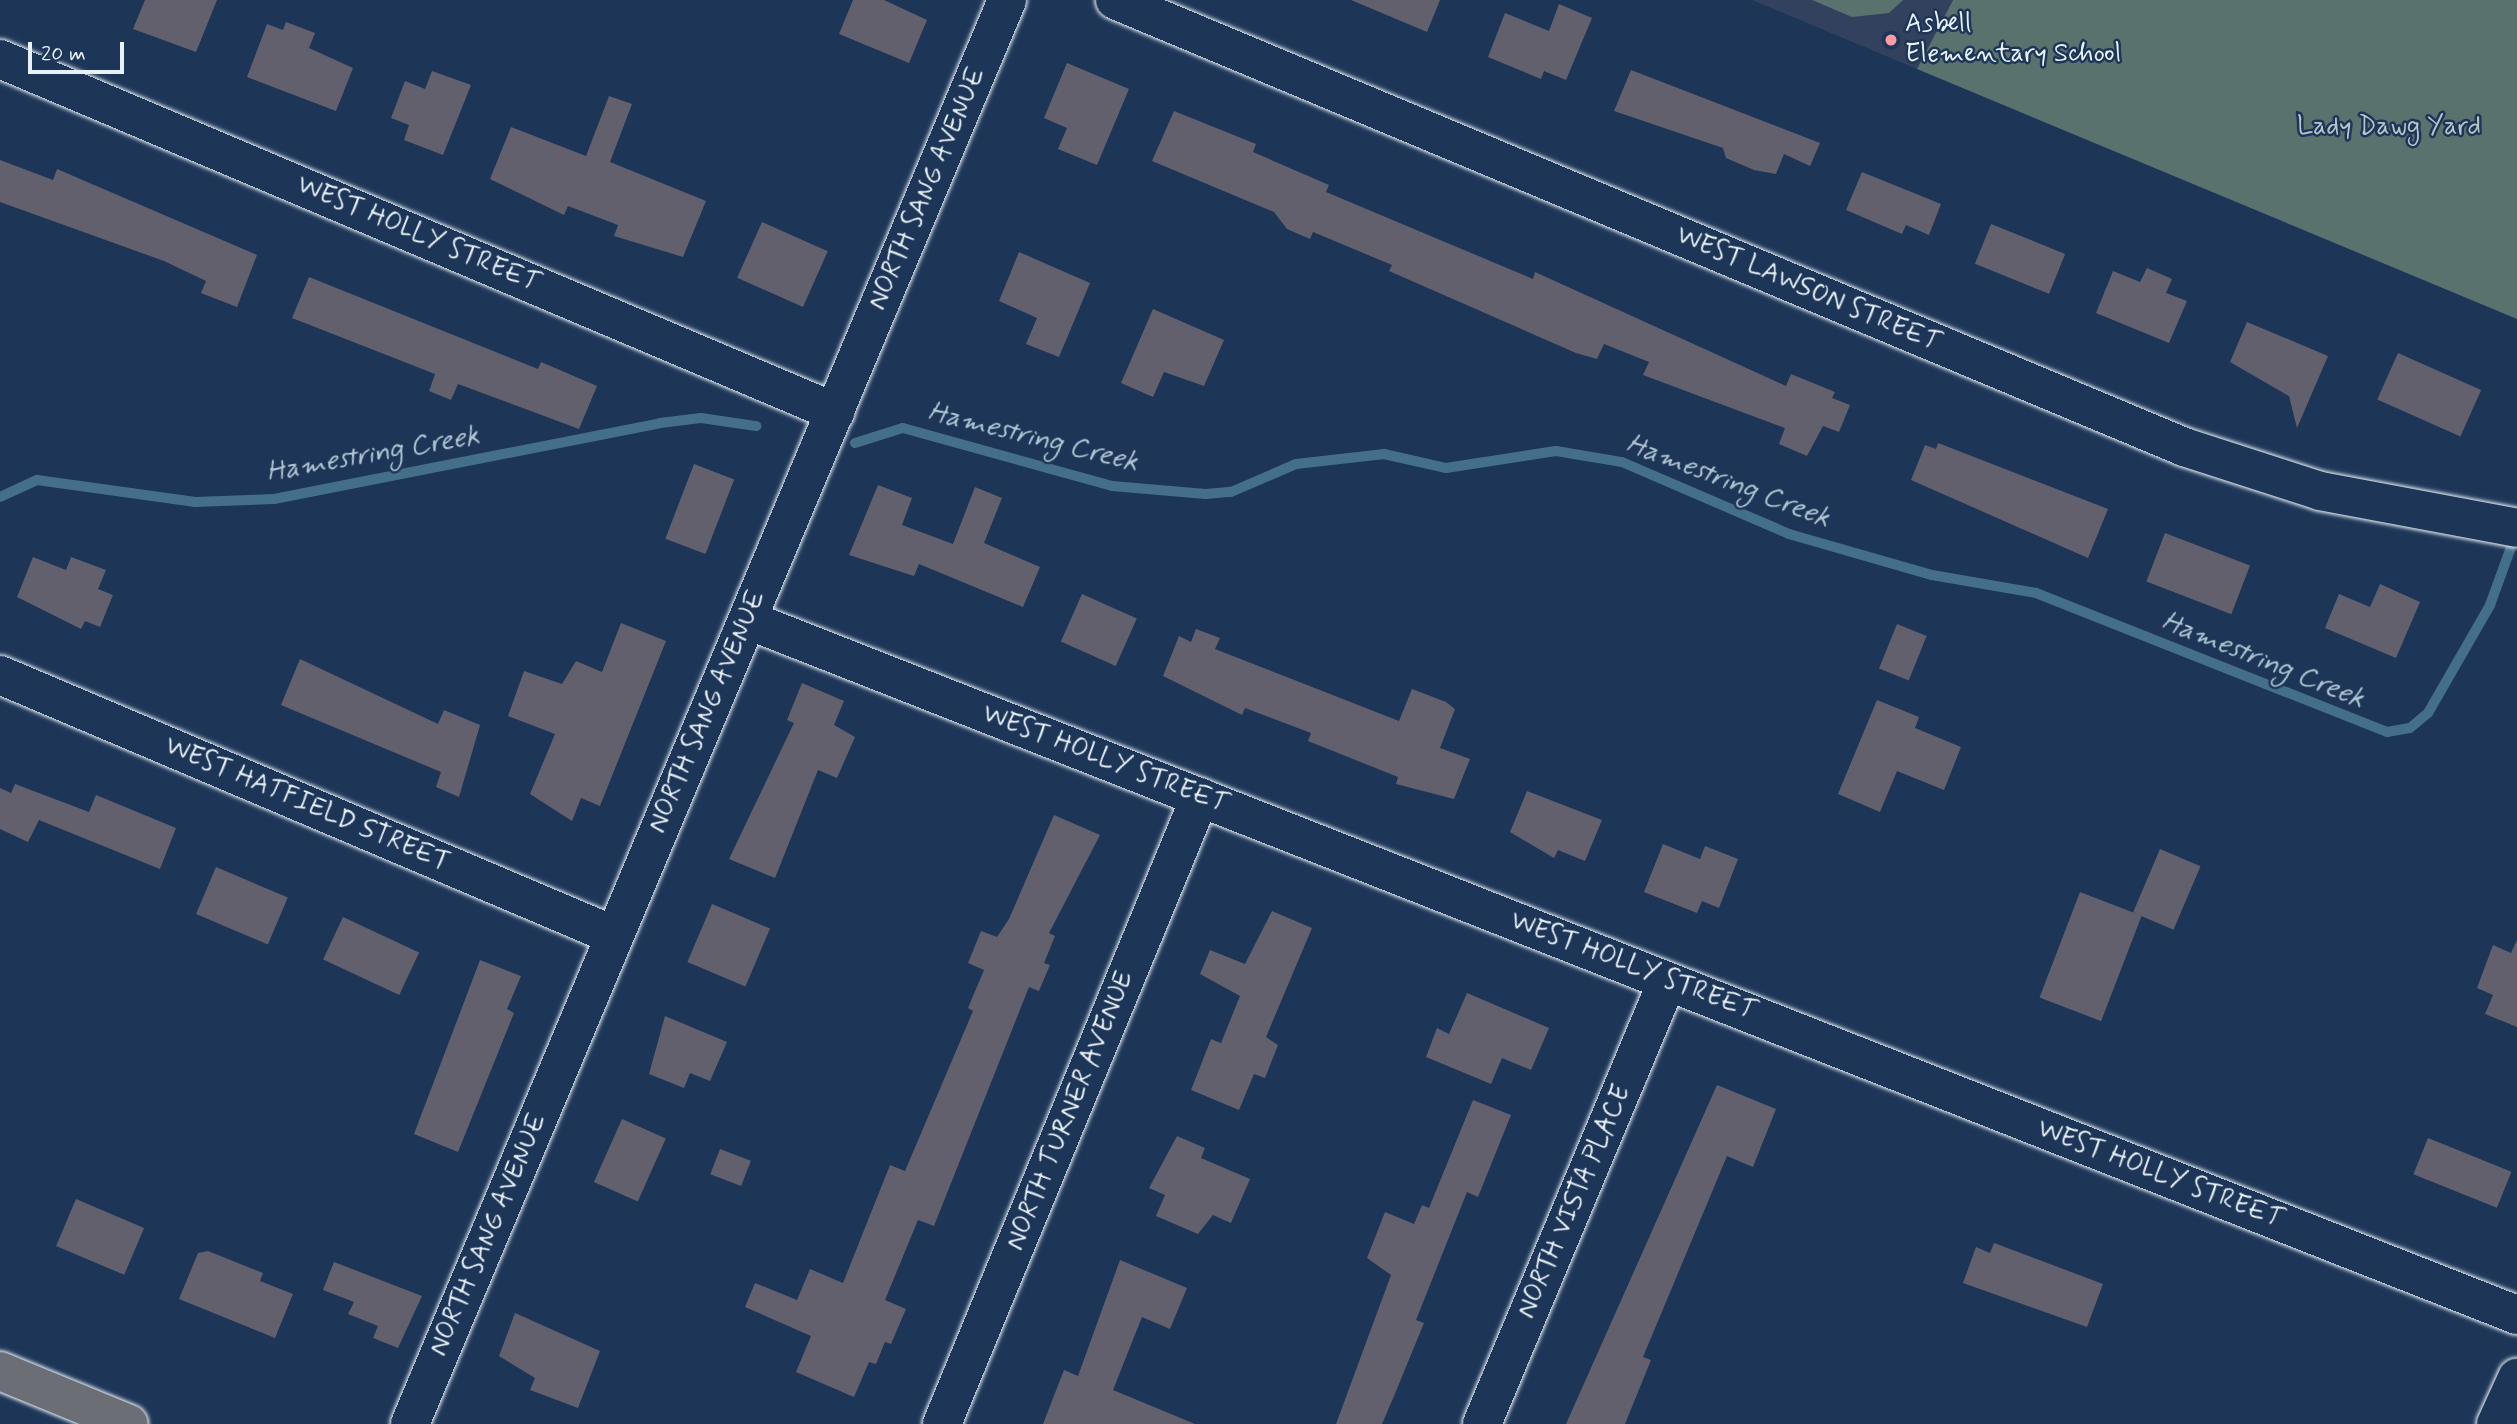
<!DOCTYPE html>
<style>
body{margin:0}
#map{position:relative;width:2517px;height:1424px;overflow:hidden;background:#1d3557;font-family:Mynerve,sans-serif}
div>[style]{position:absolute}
.built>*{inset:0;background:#32425e}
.green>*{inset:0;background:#5a726e}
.stream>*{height:10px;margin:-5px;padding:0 5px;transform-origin:5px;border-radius:5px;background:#446f8a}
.building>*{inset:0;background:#62606d;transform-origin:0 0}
.roads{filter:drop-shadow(0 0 2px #e8f1f8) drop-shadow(0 0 2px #e8f1f8)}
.minor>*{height:38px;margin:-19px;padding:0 19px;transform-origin:19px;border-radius:19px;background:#1d3557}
.major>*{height:38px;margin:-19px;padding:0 19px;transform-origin:19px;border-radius:19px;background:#6b6f75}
.dots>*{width:19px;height:19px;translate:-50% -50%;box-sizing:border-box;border:4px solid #1d3557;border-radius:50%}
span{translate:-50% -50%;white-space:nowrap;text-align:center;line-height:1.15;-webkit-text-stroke:5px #1d3557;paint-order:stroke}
.poi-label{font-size:26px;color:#e8f1f8}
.left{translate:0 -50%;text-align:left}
.park-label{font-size:26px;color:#b6c5c8}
.street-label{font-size:26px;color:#e8f1f8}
.water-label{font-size:28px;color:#afc4d2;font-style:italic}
.scale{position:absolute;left:28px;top:42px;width:96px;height:32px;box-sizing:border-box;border:4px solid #e8f1f8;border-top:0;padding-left:9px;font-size:21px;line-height:24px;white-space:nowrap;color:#e8f1f8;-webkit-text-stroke:5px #1d3557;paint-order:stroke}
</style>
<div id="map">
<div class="built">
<div style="clip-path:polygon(1752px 0,1953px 0,1917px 69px)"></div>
</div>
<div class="green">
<div style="clip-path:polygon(1812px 0,1903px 0,1889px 13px,1852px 17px)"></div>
<div style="clip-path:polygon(1953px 0,2517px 0,2517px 319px,1917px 69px)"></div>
</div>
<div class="stream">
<div style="left:855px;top:443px;width:50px;rotate:-17.4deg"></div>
<div style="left:903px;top:428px;width:217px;rotate:15.5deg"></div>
<div style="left:1112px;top:486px;width:94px;rotate:4.9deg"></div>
<div style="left:1206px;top:494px;width:25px;rotate:-5deg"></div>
<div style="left:1231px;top:492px;width:71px;rotate:-23.3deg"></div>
<div style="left:1296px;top:464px;width:89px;rotate:-6.5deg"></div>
<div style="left:1384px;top:454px;width:64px;rotate:12.7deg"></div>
<div style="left:1446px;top:468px;width:111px;rotate:-8.8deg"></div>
<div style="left:1556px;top:451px;width:67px;rotate:9.5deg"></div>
<div style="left:1622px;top:462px;width:182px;rotate:23.3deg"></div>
<div style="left:1789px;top:534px;width:149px;rotate:16deg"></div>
<div style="left:1932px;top:575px;width:106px;rotate:9.8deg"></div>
<div style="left:2036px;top:593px;width:378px;rotate:21.6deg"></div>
<div style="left:2387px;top:732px;width:23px;rotate:-10deg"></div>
<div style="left:2410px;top:728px;width:23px;rotate:-40deg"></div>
<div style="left:2428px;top:713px;width:125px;rotate:-60.1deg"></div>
<div style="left:2490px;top:605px;width:59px;rotate:-70deg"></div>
<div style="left:0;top:497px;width:41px;rotate:-24.7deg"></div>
<div style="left:37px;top:480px;width:160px;rotate:7.9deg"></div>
<div style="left:195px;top:502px;width:79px;rotate:-2.2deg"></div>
<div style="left:274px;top:499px;width:393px;rotate:-11.1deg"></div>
<div style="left:660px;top:423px;width:41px;rotate:-7deg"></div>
<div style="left:701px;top:418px;width:56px;rotate:8.3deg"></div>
</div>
<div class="building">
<div style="clip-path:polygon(145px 0,217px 0,196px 52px,133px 29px)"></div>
<div style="clip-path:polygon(853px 0,884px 0,927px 20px,909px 63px,839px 34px)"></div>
<div style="clip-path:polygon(1351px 0,1440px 0,1427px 32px)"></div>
<div style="clip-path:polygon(1559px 4px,1592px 18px,1566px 80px,1544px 71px,1541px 79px,1488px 57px,1505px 13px,1549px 31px)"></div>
<div style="clip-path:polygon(286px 22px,315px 33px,309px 48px,353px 68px,336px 111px,247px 77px,267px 24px,283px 30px)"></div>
<div style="clip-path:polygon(1067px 63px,1129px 89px,1097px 165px,1058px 149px,1067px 128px,1044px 118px)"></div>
<div style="clip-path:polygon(1631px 70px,1820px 143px,1810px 166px,1784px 154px,1776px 174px,1754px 170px,1726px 158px,1723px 148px,1614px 111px)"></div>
<div style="clip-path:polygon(432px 71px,471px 85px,443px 155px,404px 140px,409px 125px,391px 118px,405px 81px,425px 89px)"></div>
<div style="clip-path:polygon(609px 96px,632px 104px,610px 162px,706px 201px,683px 257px,614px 236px,618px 225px,568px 206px,564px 215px,490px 179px,511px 127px,586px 156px)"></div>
<div style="clip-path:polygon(1174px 111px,1256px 144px,1253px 152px,1329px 185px,1326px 192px,1533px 279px,1535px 272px,1786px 386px,1791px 374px,1835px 392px,1832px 398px,1850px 405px,1839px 432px,1823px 426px,1807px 456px,1779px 444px,1785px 428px,1643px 375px,1649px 362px,1604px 344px,1597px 359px,1576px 353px,1389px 271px,1392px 265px,1313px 232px,1310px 239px,1287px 229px,1274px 212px,1152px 161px)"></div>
<div style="clip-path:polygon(0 160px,53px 180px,57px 169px,257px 255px,237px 307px,201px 293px,206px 281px,164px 261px,0 202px)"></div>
<div style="clip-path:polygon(1862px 172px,1941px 204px,1929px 235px,1906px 225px,1902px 234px,1846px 210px)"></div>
<div style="left:762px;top:222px;width:72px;height:61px;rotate:24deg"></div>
<div style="left:1991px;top:224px;width:80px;height:43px;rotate:22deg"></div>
<div style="clip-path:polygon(1019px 252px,1090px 283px,1059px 357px,1026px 344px,1037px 318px,999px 301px)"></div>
<div style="clip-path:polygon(2147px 268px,2172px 279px,2166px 293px,2187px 301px,2169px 343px,2096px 313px,2113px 271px,2140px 282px)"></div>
<div style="clip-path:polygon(309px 277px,538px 369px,541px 362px,597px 386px,579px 429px,458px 384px,451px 400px,429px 391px,435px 374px,292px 318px)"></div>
<div style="clip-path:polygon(1153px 309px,1224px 340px,1204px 386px,1164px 372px,1153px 397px,1121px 383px)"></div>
<div style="clip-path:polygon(2247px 322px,2328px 356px,2297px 428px,2289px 396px,2230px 362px)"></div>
<div style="left:2398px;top:353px;width:91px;height:51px;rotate:24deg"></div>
<div style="clip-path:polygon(1938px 443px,2108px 509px,2088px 558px,1911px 480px,1925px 445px,1936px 449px)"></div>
<div style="left:694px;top:464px;width:43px;height:80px;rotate:21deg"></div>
<div style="clip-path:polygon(878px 485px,912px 498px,902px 525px,953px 544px,975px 487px,1002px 498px,984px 543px,1040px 567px,1023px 607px,919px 564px,914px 576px,849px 555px)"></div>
<div style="left:2165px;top:533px;width:91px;height:52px;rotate:21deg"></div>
<div style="clip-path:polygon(33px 557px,66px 570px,71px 557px,106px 570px,98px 589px,113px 595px,100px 627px,85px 621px,81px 629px,17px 597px)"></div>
<div style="clip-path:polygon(2380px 584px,2420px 602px,2396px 658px,2325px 628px,2339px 594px,2370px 607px)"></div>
<div style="left:1082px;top:594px;width:60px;height:52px;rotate:24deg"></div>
<div style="clip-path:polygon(621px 623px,666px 641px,600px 806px,581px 798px,572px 821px,530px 794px,555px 734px,508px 716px,524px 671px,562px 684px,576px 661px,602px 672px)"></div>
<div style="left:1897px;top:624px;width:32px;height:48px;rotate:22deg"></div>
<div style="clip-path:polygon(1196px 629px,1220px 638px,1215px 649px,1399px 721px,1412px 689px,1446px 702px,1455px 709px,1440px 748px,1470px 759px,1454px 799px,1396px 784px,1398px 777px,1308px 741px,1311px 733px,1245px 708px,1242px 715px,1163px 676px,1179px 636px,1191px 642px)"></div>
<div style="clip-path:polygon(300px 659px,438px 724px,444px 710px,480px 725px,459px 797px,436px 787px,441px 772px,281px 705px)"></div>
<div style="clip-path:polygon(802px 683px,844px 701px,834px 725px,855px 737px,837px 778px,818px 770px,775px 878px,729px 859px,794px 723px,787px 720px)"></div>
<div style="clip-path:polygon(1877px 700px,1919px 717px,1915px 728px,1961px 747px,1944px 790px,1897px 771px,1880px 812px,1838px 794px)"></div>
<div style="clip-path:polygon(15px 784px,89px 812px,96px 795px,176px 828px,160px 869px,39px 820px,28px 842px,0 829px,0 788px,11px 793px)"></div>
<div style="clip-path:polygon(1527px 791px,1602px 820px,1585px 861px,1558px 850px,1554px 858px,1510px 832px)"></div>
<div style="clip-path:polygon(1054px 815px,1100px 835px,1049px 933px,1055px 936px,1044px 963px,1050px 965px,1039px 991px,1029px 987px,934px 1226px,918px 1220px,885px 1300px,906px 1309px,891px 1344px,885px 1342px,876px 1364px,869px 1362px,854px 1397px,796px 1372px,811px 1336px,745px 1307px,755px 1283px,797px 1300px,810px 1269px,843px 1283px,890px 1165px,905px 1171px,973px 1011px,968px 1008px,984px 970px,968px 963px,981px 931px,997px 937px,1009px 919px)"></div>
<div style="clip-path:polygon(1663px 844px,1700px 859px,1705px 846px,1738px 859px,1719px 908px,1702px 901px,1697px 913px,1644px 892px)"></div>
<div style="left:2160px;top:849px;width:44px;height:69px;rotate:23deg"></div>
<div style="left:216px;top:867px;width:78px;height:51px;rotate:23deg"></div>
<div style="left:2080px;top:892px;width:66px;height:113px;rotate:21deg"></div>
<div style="left:712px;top:904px;width:63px;height:63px;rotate:23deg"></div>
<div style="clip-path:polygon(1272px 911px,1312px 928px,1266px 1037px,1278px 1045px,1265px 1078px,1254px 1074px,1239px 1110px,1191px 1090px,1211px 1039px,1221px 1043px,1240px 996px,1200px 974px,1210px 950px,1245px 964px)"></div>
<div style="left:343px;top:917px;width:84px;height:47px;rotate:25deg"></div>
<div style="clip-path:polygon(2517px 940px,2517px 1027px,2485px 1014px,2493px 995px,2477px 988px,2493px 945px,2511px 953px)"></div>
<div style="clip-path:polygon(480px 960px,521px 976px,507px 1009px,514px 1013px,458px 1152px,414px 1134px)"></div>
<div style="clip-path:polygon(1467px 993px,1549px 1028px,1531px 1070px,1502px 1058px,1491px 1084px,1426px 1057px,1437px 1028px,1449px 1034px)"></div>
<div style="clip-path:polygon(665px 1016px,727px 1042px,710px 1081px,690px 1073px,684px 1088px,649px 1074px)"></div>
<div style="clip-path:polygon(1717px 1085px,1776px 1109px,1753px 1167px,1727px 1156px,1643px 1357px,1651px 1360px,1625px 1424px,1566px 1424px)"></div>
<div style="clip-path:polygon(1473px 1100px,1511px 1115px,1478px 1197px,1467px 1192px,1416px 1320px,1424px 1323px,1394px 1396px,1382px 1424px,1336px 1424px,1391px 1275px,1367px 1258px,1385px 1212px,1414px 1224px,1422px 1205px,1429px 1208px)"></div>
<div style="left:622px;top:1119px;width:48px;height:69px;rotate:24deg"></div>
<div style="clip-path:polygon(1177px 1136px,1205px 1148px,1201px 1158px,1250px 1179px,1231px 1223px,1213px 1215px,1198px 1234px,1156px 1216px,1165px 1195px,1149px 1188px)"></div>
<div style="left:2428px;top:1138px;width:90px;height:39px;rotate:22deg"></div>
<div style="left:720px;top:1149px;width:33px;height:27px;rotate:21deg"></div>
<div style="left:76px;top:1199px;width:74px;height:51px;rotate:23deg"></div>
<div style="clip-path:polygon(1994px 1243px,2103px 1284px,2087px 1327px,1963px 1283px,1976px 1247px,1990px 1253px)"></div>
<div style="clip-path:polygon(208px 1251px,263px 1273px,260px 1281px,293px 1294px,275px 1338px,179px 1299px,198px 1253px)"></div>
<div style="clip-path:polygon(1120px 1260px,1187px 1288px,1170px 1329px,1142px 1317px,1113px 1390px,1195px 1424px,1043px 1424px,1064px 1370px,1078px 1376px)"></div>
<div style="clip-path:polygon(334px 1262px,422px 1296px,398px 1348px,373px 1338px,378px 1326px,348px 1314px,354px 1302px,323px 1290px)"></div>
<div style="clip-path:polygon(515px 1313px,600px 1351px,578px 1408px,530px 1390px,535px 1378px,499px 1356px)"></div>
</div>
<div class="roads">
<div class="minor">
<div style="left:1115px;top:0;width:1159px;rotate:22.69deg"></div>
<div style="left:2184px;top:447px;width:143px;rotate:17.9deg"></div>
<div style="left:2320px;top:491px;width:200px;rotate:10.6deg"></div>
<div style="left:0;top:59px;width:907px;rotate:22.92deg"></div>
<div style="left:748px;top:620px;width:1901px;rotate:21.45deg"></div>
<div style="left:0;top:675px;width:666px;rotate:22.98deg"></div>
<div style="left:410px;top:1424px;width:1544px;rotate:-67.25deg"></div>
<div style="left:942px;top:1424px;width:678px;rotate:-67.63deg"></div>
<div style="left:1482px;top:1424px;width:480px;rotate:-67.3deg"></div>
<div style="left:2496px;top:1424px;width:51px;rotate:-65.5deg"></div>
</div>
<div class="major">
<div style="left:0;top:1371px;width:139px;rotate:22.3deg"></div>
</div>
</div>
<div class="dots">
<div style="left:1891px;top:40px;background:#ff9aa2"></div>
</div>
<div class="poi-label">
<span class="left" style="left:1905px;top:40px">Asbell<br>Elementary School</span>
</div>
<div class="park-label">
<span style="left:2389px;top:128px">Lady Dawg Yard</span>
</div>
<div class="street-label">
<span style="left:928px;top:189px;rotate:-67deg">NORTH SANG AVENUE</span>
<span style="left:418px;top:235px;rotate:23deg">WEST HOLLY STREET</span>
<span style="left:1808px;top:290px;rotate:23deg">WEST LAWSON STREET</span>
<span style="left:708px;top:712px;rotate:-67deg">NORTH SANG AVENUE</span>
<span style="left:1105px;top:760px;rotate:21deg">WEST HOLLY STREET</span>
<span style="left:307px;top:805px;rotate:23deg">WEST HATFIELD STREET</span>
<span style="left:1633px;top:967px;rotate:21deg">WEST HOLLY STREET</span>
<span style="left:1071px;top:1111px;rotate:-68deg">NORTH TURNER AVENUE</span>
<span style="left:2160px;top:1175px;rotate:21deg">WEST HOLLY STREET</span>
<span style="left:1575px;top:1202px;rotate:-67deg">NORTH VISTA PLACE</span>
<span style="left:489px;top:1235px;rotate:-67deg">NORTH SANG AVENUE</span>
</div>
<div class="water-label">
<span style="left:1033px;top:438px;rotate:14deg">Hamestring Creek</span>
<span style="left:373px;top:455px;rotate:-10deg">Hamestring Creek</span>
<span style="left:1728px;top:482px;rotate:21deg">Hamestring Creek</span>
<span style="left:2263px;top:661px;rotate:22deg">Hamestring Creek</span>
</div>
<div class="scale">20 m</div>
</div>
